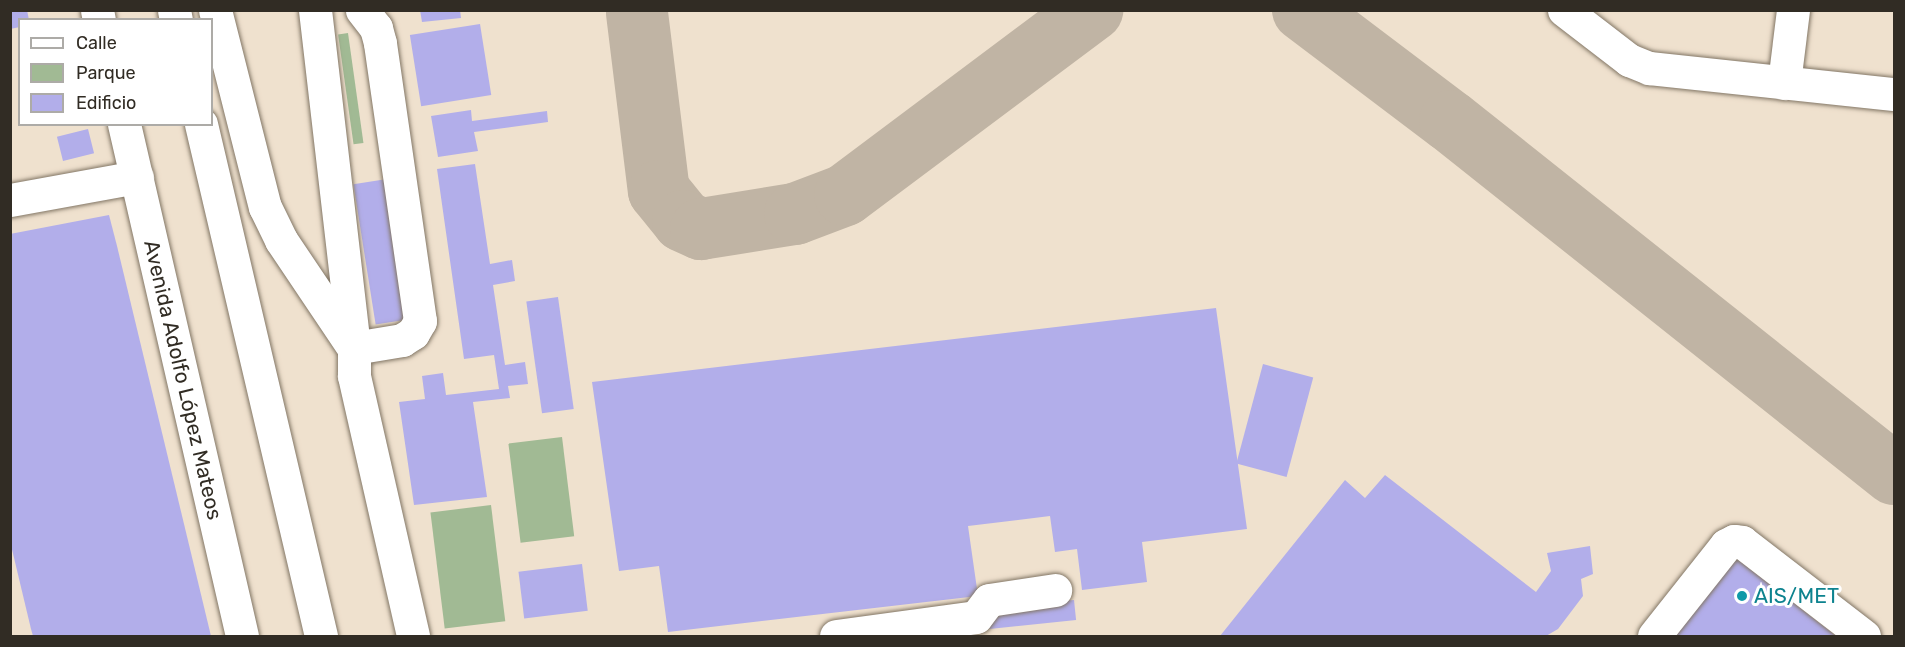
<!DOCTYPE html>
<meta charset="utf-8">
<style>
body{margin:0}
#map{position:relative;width:1905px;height:647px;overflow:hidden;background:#efe1ce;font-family:Rubik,sans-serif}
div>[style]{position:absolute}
.green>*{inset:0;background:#a1ba94;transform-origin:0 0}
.taxiway>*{height:62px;margin:-31px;padding:0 31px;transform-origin:31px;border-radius:31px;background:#c0b4a4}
.building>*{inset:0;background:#b2aeea;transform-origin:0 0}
.roads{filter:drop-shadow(0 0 2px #827665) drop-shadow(0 0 2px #827665)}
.minor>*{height:33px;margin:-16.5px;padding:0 16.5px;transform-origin:16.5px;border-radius:16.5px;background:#fff}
.dots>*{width:16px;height:16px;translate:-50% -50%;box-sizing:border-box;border:3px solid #fff;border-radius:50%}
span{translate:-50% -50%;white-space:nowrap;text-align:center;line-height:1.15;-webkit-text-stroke:6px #fff;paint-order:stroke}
.street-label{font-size:21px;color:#312c24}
.culture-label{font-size:21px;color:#0d838f}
.left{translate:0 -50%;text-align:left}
.frame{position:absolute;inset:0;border:12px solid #312c24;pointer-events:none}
.legend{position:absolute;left:18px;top:18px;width:195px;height:108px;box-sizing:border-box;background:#fff;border:2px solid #adaba7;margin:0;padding:8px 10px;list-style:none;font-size:18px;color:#312c24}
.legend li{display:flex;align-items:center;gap:12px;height:30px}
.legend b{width:30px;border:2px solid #adaba7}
</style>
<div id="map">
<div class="green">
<div style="left:348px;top:33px;width:111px;height:10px;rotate:82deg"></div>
<div style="left:562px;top:437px;width:100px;height:54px;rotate:83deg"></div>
<div style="left:491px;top:505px;width:117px;height:61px;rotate:83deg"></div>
</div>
<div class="taxiway">
<div style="left:1303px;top:10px;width:184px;rotate:37.1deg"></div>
<div style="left:1450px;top:121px;width:567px;rotate:38.49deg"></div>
<div style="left:637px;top:13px;width:179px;rotate:83deg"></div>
<div style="left:659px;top:191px;width:38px;rotate:51deg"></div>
<div style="left:683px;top:221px;width:20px;rotate:24deg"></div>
<div style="left:701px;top:229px;width:95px;rotate:-9.1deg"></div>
<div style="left:795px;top:214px;width:53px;rotate:-20.8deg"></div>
<div style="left:845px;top:195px;width:309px;rotate:-36.8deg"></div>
</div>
<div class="building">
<div style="clip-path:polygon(10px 10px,27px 10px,29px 20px,20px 20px,20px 27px,10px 29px)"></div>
<div style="clip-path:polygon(420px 10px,460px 10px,461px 18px,422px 22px)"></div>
<div style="left:480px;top:24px;width:72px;height:71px;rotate:81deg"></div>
<div style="clip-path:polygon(471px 110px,472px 121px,547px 111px,548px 122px,474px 132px,478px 151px,438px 157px,431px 116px)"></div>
<div style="left:88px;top:129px;width:25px;height:32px;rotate:76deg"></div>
<div style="clip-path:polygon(475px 164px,490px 264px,512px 260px,515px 281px,493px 285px,505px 365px,525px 362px,528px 384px,508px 386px,510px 398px,473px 402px,487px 497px,414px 505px,399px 402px,425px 399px,422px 376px,443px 373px,446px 395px,499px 389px,494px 355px,464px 359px,437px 169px)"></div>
<div style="left:387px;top:179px;width:142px;height:34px;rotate:81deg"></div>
<div style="clip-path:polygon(109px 215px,117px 246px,211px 636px,33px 636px,31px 629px,10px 541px,10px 234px)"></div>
<div style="left:558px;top:297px;width:113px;height:32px;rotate:82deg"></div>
<div style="clip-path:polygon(1216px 308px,1247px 529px,1142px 542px,1147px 582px,1082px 590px,1077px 549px,1055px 552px,1050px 516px,968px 526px,978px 596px,668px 632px,659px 566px,619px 571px,592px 382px)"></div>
<div style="left:1263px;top:364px;width:52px;height:103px;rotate:15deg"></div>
<div style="clip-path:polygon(1385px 475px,1536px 592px,1551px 571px,1547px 553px,1590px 546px,1593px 574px,1581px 579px,1583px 596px,1558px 629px,1546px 636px,1220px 636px,1345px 480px,1365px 498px)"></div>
<div style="clip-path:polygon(1732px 555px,1836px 636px,1668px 636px)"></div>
<div style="left:582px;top:564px;width:47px;height:64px;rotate:83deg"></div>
<div style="left:1074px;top:600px;width:20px;height:87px;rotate:84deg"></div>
</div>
<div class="roads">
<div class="minor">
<div style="left:97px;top:10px;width:10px;rotate:79deg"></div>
<div style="left:174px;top:10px;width:10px;rotate:79deg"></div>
<div style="left:215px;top:10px;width:203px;rotate:75.8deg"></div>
<div style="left:265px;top:207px;width:37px;rotate:64deg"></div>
<div style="left:281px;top:240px;width:125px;rotate:56.1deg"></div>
<div style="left:315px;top:10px;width:340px;rotate:83.4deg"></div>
<div style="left:354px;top:348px;width:28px;rotate:90deg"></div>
<div style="left:354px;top:376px;width:267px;rotate:77.2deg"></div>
<div style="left:1564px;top:10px;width:82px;rotate:37.6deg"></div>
<div style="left:1629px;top:60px;width:22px;rotate:22deg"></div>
<div style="left:1649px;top:68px;width:246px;rotate:6.1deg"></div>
<div style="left:1784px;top:83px;width:74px;rotate:-83deg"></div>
<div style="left:124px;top:124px;width:525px;rotate:77.02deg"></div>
<div style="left:201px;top:124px;width:526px;rotate:76.81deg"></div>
<div style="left:10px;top:200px;width:129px;rotate:-10.3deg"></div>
<div style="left:354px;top:348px;width:49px;rotate:-9.5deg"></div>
<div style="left:402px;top:340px;width:13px;rotate:-32deg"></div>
<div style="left:413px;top:333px;width:14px;rotate:-60deg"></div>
<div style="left:420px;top:321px;width:281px;rotate:-98.2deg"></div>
<div style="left:380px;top:43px;width:16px;rotate:-105deg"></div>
<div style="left:376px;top:28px;width:23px;rotate:-128deg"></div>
<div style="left:836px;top:636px;width:141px;rotate:-7.7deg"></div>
<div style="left:976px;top:617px;width:21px;rotate:-53deg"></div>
<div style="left:989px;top:600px;width:67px;rotate:-8.6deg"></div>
<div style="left:1654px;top:636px;width:116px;rotate:-51.6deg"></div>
<div style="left:1726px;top:545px;width:9px;rotate:-27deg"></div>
<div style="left:1734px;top:541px;width:8px;rotate:7deg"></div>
<div style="left:1742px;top:542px;width:154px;rotate:37.6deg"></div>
</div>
</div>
<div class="dots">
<div style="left:1742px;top:596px;background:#0f9aa8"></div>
</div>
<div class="street-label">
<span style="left:183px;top:380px;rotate:77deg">Avenida Adolfo López Mateos</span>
</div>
<div class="culture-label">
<span class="left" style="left:1754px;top:596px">AIS/MET</span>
</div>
<div class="frame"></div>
<ul class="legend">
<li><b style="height:8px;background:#fff"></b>Calle</li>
<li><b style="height:16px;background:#a1ba94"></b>Parque</li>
<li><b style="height:16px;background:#b2aeea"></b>Edificio</li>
</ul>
</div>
